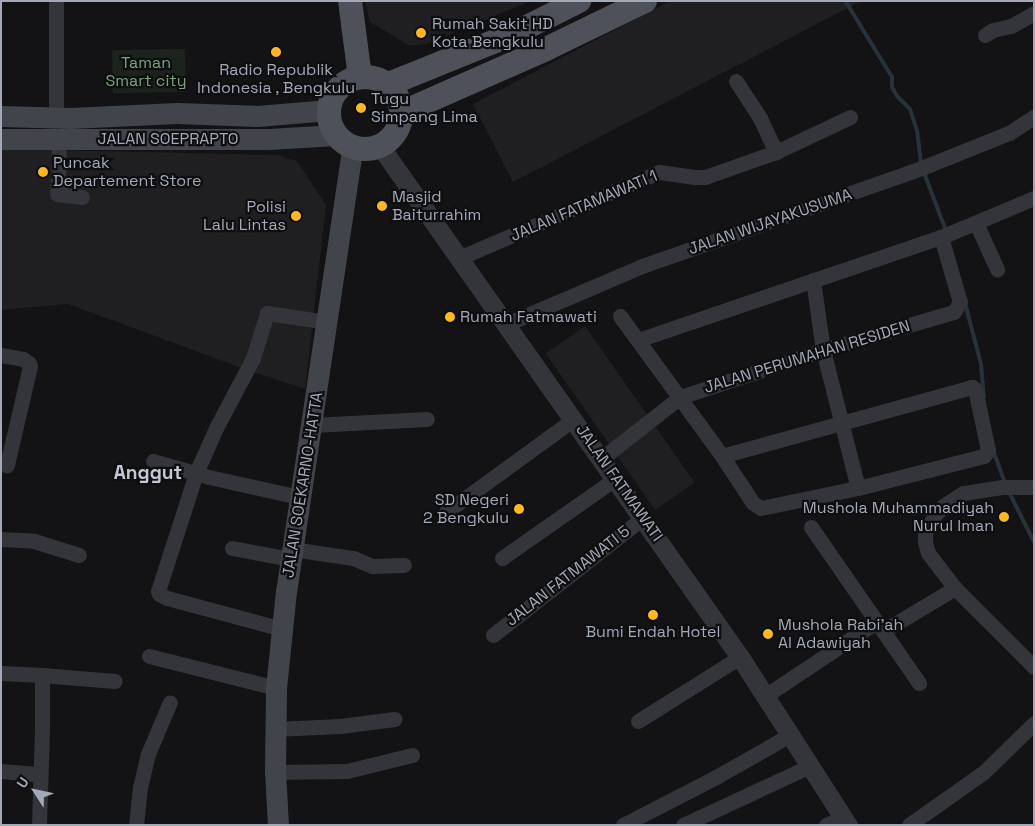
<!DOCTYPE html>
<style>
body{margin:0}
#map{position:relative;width:1035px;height:826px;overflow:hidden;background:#131315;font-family:"Space Grotesk",sans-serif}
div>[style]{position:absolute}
.built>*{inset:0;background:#1f1f22;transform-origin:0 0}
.green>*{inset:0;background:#1b231c;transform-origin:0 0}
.stream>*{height:4px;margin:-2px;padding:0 2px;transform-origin:2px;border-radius:2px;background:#28323a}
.minor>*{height:15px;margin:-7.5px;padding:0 7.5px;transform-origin:7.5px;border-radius:7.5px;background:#34353a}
.tertiary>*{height:19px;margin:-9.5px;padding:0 9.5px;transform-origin:9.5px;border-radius:9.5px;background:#34353a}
.secondary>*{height:21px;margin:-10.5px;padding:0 10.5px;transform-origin:10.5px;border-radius:10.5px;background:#41444b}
.primary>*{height:24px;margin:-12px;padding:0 12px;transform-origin:12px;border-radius:12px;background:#4f515a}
.primary>.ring{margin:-12px;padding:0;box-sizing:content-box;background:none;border:24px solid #4f515a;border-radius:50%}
.dots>*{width:14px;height:14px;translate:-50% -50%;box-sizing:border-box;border:2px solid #0e0e10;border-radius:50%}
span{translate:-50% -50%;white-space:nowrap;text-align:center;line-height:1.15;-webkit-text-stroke:4.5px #0e0e10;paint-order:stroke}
.poi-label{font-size:16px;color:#a3a9b7}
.left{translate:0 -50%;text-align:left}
.right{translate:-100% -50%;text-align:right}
.park-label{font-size:16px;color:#78a47c}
.street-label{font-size:16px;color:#a3a9b7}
.quarter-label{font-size:19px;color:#c5c8d3;font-weight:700}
.frame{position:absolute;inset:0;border:2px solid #a3a9b7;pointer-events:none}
.north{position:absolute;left:10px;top:766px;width:50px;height:50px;-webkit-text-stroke:4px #0e0e10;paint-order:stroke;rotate:305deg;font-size:14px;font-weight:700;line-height:20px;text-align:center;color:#a3a9b7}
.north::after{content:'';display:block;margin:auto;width:18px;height:22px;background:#a3a9b7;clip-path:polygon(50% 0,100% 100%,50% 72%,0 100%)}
</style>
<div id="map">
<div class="built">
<div style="clip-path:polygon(365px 1px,531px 1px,426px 44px,410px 46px,370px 22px)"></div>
<div style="clip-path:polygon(670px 1px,861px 1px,513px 182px,473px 104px)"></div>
<div style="clip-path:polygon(1px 149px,278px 155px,297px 161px,326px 205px,305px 389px,250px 371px,68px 304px,1px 310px)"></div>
<div style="left:585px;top:326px;width:191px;height:48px;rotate:55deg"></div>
</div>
<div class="green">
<div style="left:185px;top:49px;width:43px;height:73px;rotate:89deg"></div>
</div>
<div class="stream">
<div style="left:846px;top:2px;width:88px;rotate:58.5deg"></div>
<div style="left:892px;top:77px;width:10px;rotate:90deg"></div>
<div style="left:892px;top:87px;width:10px;rotate:61deg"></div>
<div style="left:897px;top:96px;width:18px;rotate:45deg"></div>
<div style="left:910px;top:109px;width:22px;rotate:72deg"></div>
<div style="left:917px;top:130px;width:33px;rotate:83deg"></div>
<div style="left:923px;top:170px;width:65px;rotate:69.3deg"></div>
<div style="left:965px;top:303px;width:63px;rotate:75.3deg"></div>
<div style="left:981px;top:364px;width:33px;rotate:85deg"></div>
<div style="left:993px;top:450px;width:35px;rotate:70deg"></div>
<div style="left:1008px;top:490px;width:58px;rotate:63.4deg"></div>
</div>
<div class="minor">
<div style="left:56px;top:1px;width:116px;rotate:90deg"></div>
<div style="left:985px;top:35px;width:9px;rotate:-32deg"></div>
<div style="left:993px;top:30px;width:18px;rotate:-13deg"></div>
<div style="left:1011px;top:26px;width:26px;rotate:-29deg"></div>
<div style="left:736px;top:81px;width:44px;rotate:57deg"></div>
<div style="left:760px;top:118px;width:38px;rotate:65deg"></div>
<div style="left:58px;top:140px;width:21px;rotate:87deg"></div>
<div style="left:59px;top:161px;width:33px;rotate:93deg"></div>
<div style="left:57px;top:194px;width:25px;rotate:7deg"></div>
<div style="left:976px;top:223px;width:51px;rotate:65.5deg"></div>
<div style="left:459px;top:258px;width:218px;rotate:-23.3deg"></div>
<div style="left:659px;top:172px;width:36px;rotate:8deg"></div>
<div style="left:695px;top:177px;width:10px"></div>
<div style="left:705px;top:177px;width:75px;rotate:-19.4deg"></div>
<div style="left:776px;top:152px;width:82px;rotate:-25.3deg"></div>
<div style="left:813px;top:280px;width:71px;rotate:81.9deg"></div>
<div style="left:823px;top:350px;width:142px;rotate:75.8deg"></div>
<div style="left:620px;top:316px;width:173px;rotate:53.9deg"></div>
<div style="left:722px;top:456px;width:56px;rotate:56.6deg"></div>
<div style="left:753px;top:503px;width:9px;rotate:32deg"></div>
<div style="left:761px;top:508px;width:99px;rotate:-11.7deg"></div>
<div style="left:858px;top:488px;width:130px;rotate:-14.3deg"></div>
<div style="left:984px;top:456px;width:7px;rotate:-56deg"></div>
<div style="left:988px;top:450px;width:62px;rotate:-102deg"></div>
<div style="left:975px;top:389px;width:4px;rotate:-146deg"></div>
<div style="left:972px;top:387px;width:259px;rotate:164.6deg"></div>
<div style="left:504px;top:325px;width:150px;rotate:-23.1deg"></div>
<div style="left:642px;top:266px;width:299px;rotate:-19.3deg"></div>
<div style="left:924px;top:167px;width:92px;rotate:-21.8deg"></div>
<div style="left:1009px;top:133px;width:30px;rotate:-33deg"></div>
<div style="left:638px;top:340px;width:320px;rotate:-18.8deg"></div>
<div style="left:941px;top:237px;width:101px;rotate:-22.8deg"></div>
<div style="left:1px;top:355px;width:22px;rotate:10deg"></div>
<div style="left:23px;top:359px;width:7px;rotate:34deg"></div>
<div style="left:29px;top:363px;width:3px;rotate:72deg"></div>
<div style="left:30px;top:366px;width:102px;rotate:103.1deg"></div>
<div style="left:312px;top:425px;width:115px;rotate:-3deg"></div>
<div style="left:601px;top:459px;width:100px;rotate:-38.1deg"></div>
<div style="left:680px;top:397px;width:151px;rotate:-18.2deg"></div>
<div style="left:823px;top:350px;width:136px;rotate:-16.2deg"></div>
<div style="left:954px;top:312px;width:12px;rotate:-59deg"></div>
<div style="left:960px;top:302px;width:68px;rotate:-106.3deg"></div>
<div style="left:153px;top:461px;width:58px;rotate:15.9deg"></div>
<div style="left:209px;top:477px;width:92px;rotate:12.5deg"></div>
<div style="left:1034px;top:487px;width:32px;rotate:180deg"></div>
<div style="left:1002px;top:487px;width:39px;rotate:171deg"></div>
<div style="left:963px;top:493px;width:24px;rotate:147deg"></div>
<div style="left:943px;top:506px;width:12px;rotate:132deg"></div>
<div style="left:935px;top:515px;width:21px;rotate:119deg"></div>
<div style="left:925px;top:533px;width:9px;rotate:90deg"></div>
<div style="left:925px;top:542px;width:11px;rotate:75deg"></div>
<div style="left:928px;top:553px;width:44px;rotate:52.4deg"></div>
<div style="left:955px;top:588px;width:112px;rotate:45deg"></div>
<div style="left:446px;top:512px;width:158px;rotate:-36deg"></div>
<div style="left:811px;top:527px;width:190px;rotate:55.3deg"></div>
<div style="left:1px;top:539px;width:33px;rotate:3deg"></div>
<div style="left:34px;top:541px;width:47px;rotate:17.3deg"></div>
<div style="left:232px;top:548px;width:60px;rotate:10.6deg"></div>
<div style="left:292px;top:549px;width:62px;rotate:8.4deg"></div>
<div style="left:353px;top:558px;width:21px;rotate:23deg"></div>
<div style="left:372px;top:566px;width:32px;rotate:-2deg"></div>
<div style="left:502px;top:558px;width:138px;rotate:-35deg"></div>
<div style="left:282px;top:629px;width:119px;rotate:-164.9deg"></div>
<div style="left:167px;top:598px;width:9px;rotate:-153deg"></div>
<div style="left:159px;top:594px;width:3px;rotate:-108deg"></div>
<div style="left:158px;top:591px;width:124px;rotate:-72.1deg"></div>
<div style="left:196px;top:473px;width:49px;rotate:-66deg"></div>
<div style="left:216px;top:428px;width:79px;rotate:-62.1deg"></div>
<div style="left:253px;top:358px;width:47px;rotate:-72.7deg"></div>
<div style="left:267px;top:313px;width:62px;rotate:8.4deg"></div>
<div style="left:883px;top:631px;width:84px;rotate:-30.8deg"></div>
<div style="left:493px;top:635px;width:190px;rotate:-38deg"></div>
<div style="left:149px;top:656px;width:131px;rotate:14.1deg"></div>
<div style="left:1px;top:673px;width:41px;rotate:2.8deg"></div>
<div style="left:42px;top:675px;width:55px;rotate:90deg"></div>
<div style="left:42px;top:730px;width:95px;rotate:91.8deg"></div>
<div style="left:42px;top:675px;width:73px;rotate:4.7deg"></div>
<div style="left:765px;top:696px;width:133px;rotate:-33.7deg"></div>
<div style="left:638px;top:721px;width:120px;rotate:-32.1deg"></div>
<div style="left:275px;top:729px;width:65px;rotate:-2.6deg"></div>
<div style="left:340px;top:726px;width:55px;rotate:-7.3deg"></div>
<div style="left:1px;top:771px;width:38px;rotate:5deg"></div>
<div style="left:275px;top:772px;width:72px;rotate:-0.8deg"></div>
<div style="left:347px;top:771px;width:67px;rotate:-13.8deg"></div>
<div style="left:136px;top:825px;width:37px;rotate:-84deg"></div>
<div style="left:140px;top:788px;width:35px;rotate:-77deg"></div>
<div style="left:148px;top:754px;width:56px;rotate:-67.1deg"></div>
<div style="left:623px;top:825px;width:105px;rotate:-27.3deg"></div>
<div style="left:716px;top:777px;width:85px;rotate:-29.6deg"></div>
<div style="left:683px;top:825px;width:140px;rotate:-24.9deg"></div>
<div style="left:826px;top:825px;width:19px;rotate:-25deg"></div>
<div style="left:909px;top:825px;width:92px;rotate:-35.2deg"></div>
<div style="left:984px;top:772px;width:70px;rotate:-44.4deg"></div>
</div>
<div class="tertiary">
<div style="left:380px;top:146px;width:625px;rotate:54.84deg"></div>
<div style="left:740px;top:657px;width:200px;rotate:57.3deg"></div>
</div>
<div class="secondary">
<div style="left:1px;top:116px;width:69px;rotate:1.7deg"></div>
<div style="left:70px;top:118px;width:107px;rotate:-2.7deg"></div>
<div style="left:177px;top:113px;width:80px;rotate:2.1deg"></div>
<div style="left:257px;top:116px;width:72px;rotate:-4.8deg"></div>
<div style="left:1px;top:139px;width:268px"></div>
<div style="left:269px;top:139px;width:67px;rotate:-3.4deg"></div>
<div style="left:278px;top:825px;width:53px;rotate:-93.2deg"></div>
<div style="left:275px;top:772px;width:84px;rotate:-89.3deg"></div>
<div style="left:276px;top:688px;width:97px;rotate:-84.1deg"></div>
<div style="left:286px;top:592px;width:449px;rotate:-81.5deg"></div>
</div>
<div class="primary">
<div style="left:350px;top:1px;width:77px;rotate:82.5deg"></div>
<div class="ring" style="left:329px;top:77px;width:48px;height:48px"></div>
<div style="left:389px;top:84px;width:136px;rotate:-22deg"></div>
<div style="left:515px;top:33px;width:72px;rotate:-26.6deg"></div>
<div style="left:401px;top:113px;width:158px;rotate:-23.8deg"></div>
<div style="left:546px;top:49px;width:110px;rotate:-25.9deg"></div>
</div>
<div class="dots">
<div style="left:421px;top:33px;background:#ffb821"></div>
<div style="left:276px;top:52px;background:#ffb821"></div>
<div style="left:361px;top:108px;background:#ffb821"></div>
<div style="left:43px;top:172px;background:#ffb821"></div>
<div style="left:382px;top:206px;background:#ffb821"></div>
<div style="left:296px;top:216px;background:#ffb821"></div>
<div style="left:450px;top:317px;background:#ffb821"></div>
<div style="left:519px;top:509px;background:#ffb821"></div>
<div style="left:1004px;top:517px;background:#ffb821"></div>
<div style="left:653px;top:615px;background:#ffb821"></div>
<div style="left:768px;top:634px;background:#ffb821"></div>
</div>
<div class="poi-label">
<span class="left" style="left:432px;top:33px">Rumah Sakit HD<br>Kota Bengkulu</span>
<span style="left:276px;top:79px">Radio Republik<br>Indonesia , Bengkulu</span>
<span class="left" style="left:371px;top:108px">Tugu<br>Simpang Lima</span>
<span class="left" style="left:53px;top:172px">Puncak<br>Departement Store</span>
<span class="left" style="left:392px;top:206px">Masjid<br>Baiturrahim</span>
<span class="right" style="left:286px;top:216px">Polisi<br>Lalu Lintas</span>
<span class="left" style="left:460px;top:317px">Rumah Fatmawati</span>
<span class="right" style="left:509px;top:509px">SD Negeri<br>2 Bengkulu</span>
<span class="right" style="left:994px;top:517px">Mushola Muhammadiyah<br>Nurul Iman</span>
<span class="left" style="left:778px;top:634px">Mushola Rabi'ah<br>Al Adawiyah</span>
<span style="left:653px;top:632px">Bumi Endah Hotel</span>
</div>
<div class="park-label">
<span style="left:146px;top:72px">Taman<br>Smart city</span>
</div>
<div class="street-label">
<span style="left:168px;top:139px">JALAN SOEPRAPTO</span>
<span style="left:584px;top:206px;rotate:-23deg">JALAN FATAMAWATI 1</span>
<span style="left:770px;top:222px;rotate:-19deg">JALAN WIJAYAKUSUMA</span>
<span style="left:807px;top:357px;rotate:-17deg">JALAN PERUMAHAN RESIDEN</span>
<span style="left:619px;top:483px;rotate:55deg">JALAN FATMAWATI</span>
<span style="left:303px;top:485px;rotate:-81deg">JALAN SOEKARNO-HATTA</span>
<span style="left:568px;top:576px;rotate:-38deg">JALAN FATMAWATI 5</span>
</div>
<div class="quarter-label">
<span style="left:148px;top:473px">Anggut</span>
</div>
<div class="frame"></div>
<div class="north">U</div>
</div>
